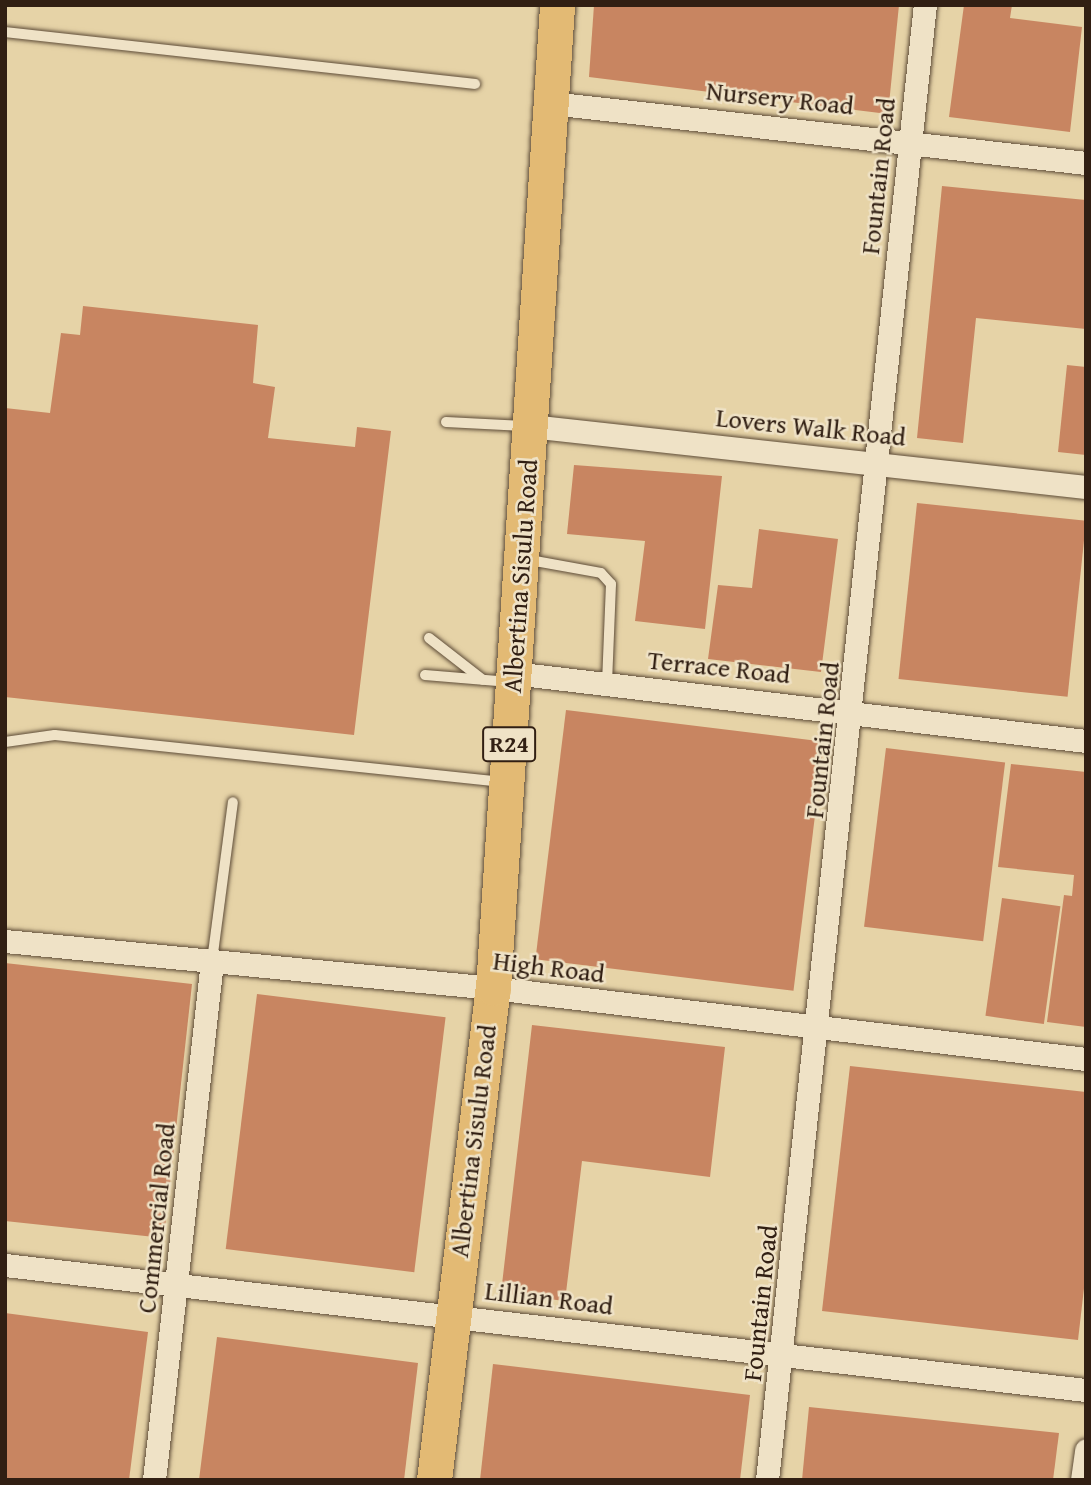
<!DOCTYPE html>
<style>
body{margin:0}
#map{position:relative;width:1091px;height:1485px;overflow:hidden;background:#e6d3a7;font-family:"Gentium Book Plus",serif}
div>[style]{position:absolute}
.building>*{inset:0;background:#c88561;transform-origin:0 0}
.roads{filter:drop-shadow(0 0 2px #5e4c38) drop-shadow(0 0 2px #5e4c38)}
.service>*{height:10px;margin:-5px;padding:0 5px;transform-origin:5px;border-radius:5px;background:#efe2c6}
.minor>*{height:23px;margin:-11.5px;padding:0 11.5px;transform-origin:11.5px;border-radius:11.5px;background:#efe2c6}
.primary>*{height:35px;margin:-17.5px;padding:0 17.5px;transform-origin:17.5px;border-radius:17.5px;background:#e3ba74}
span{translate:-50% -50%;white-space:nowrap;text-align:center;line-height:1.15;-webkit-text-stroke:5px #efe2c6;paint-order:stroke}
.shield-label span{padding:2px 5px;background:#efe2c6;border:2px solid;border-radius:5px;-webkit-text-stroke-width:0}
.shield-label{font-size:24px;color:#311f13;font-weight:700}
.street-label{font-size:26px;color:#311f13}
.frame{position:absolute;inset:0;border:7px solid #311f13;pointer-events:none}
</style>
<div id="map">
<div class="building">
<div style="clip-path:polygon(594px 5px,899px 5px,888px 114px,589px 77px)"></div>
<div style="clip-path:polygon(964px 5px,1012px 5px,1010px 18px,1082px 27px,1070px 132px,949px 117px)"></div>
<div style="clip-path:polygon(942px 186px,1086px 200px,1086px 329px,976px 318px,963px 443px,917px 438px)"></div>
<div style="clip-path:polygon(83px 306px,258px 325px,253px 383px,275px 387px,268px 438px,355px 447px,357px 427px,391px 431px,354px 735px,5px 697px,5px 408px,50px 413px,61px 333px,80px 335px)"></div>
<div style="clip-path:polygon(1067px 365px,1086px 367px,1086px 455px,1058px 452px)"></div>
<div style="clip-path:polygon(574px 465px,722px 476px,705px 629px,635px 621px,645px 541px,567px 534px)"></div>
<div style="left:917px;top:503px;width:170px;height:177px;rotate:6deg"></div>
<div style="clip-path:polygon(759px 529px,838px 539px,821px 672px,708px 659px,718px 585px,752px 588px)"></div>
<div style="left:566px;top:710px;width:260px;height:251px;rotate:7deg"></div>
<div style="left:886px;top:748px;width:120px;height:180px;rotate:7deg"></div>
<div style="clip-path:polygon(1011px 764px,1086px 772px,1086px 1027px,1047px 1022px,1064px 895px,1072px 896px,1074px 875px,998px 867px)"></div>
<div style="left:1002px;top:898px;width:59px;height:119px;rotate:8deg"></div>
<div style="clip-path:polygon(5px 963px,192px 984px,164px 1238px,5px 1221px)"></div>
<div style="left:257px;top:994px;width:190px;height:257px;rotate:7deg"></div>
<div style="clip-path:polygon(532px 1025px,725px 1047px,710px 1177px,582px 1161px,565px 1301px,501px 1293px)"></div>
<div style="clip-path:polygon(850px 1066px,1086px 1092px,1086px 1271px,1078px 1340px,822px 1311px)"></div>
<div style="clip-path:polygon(5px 1313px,148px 1332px,129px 1480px,5px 1480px)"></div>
<div style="clip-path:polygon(217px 1337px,418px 1363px,404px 1480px,199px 1480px)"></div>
<div style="clip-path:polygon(493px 1364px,750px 1395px,740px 1480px,480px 1480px)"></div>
<div style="clip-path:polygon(809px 1407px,1059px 1433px,1053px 1480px,802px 1480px)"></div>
</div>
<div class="roads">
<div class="service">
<div style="left:5px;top:32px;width:473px;rotate:6.3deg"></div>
<div style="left:446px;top:422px;width:78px;rotate:2.9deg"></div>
<div style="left:524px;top:559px;width:78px;rotate:10.3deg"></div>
<div style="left:601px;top:573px;width:15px;rotate:48deg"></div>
<div style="left:611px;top:584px;width:99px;rotate:92.3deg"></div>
<div style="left:429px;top:638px;width:68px;rotate:37.9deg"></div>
<div style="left:425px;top:675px;width:85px;rotate:4.7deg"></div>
<div style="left:5px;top:742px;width:50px;rotate:-8deg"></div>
<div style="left:55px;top:735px;width:450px;rotate:6deg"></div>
<div style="left:212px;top:961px;width:160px;rotate:-82.5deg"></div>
</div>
<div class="minor">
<div style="left:551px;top:103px;width:538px;rotate:6.4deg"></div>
<div style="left:530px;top:426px;width:559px;rotate:6.26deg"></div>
<div style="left:513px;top:673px;width:577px;rotate:6.77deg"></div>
<div style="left:5px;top:941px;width:490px;rotate:5.5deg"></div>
<div style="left:493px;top:988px;width:597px;rotate:6.83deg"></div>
<div style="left:5px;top:1265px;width:1088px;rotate:6.6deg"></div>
<div style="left:154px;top:1480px;width:522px;rotate:-83.62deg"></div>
<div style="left:767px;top:1480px;width:1483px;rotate:-83.89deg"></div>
<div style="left:1082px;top:1480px;width:30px;rotate:-82deg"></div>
</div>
<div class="primary">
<div style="left:434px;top:1480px;width:496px;rotate:-83.2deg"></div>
<div style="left:493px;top:988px;width:985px;rotate:-86.27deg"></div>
</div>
</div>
<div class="shield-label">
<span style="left:509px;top:744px">R24</span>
</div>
<div class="street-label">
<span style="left:780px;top:98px;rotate:6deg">Nursery Road</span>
<span style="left:878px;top:176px;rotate:-84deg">Fountain Road</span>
<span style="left:811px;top:427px;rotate:6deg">Lovers Walk Road</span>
<span style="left:520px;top:576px;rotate:-86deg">Albertina Sisulu Road</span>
<span style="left:719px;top:667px;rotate:6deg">Terrace Road</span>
<span style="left:822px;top:740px;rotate:-84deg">Fountain Road</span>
<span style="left:549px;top:967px;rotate:7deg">High Road</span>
<span style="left:473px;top:1141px;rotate:-83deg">Albertina Sisulu Road</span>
<span style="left:156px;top:1218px;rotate:-84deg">Commercial Road</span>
<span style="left:549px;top:1298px;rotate:7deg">Lillian Road</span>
<span style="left:760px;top:1303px;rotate:-84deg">Fountain Road</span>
</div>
<div class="frame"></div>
</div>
